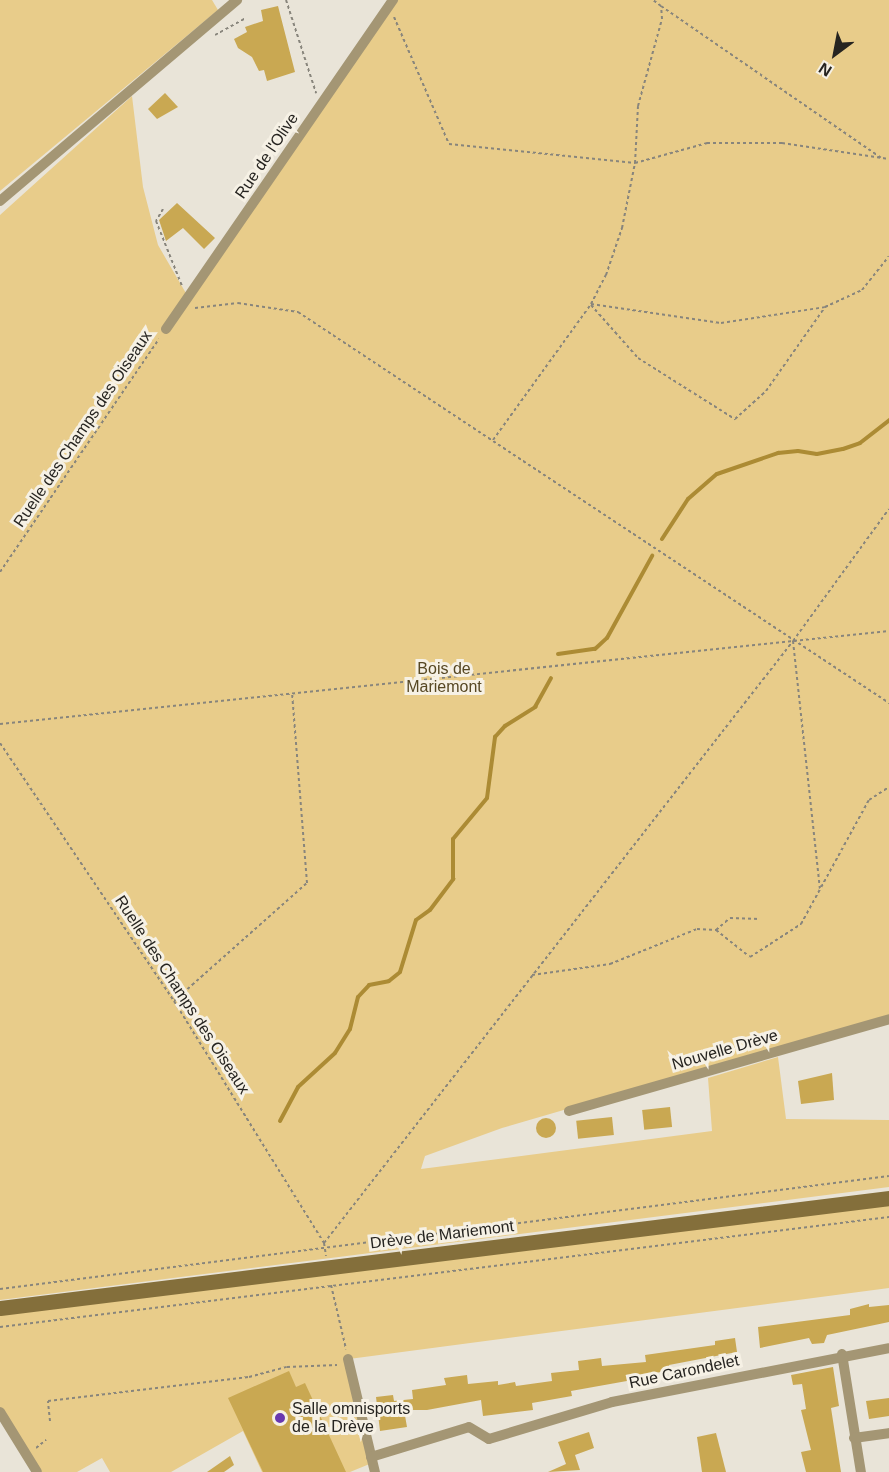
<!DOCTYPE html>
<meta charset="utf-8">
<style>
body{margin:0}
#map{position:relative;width:889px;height:1472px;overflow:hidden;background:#e9e4d8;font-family:Helvetica,sans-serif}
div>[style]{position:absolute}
.green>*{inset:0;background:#e8cc8a}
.stream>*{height:4px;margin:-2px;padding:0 2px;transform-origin:2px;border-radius:2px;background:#ac8b34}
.building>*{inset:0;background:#c9a852;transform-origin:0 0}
.round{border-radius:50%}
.path>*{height:2px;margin-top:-1px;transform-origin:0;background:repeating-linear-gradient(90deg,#88857c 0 3px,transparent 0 6px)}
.street>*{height:10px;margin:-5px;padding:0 5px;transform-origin:5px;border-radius:5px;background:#a49674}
.secondary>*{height:15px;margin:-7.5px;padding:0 7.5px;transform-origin:7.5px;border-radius:7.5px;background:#846f3b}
.dots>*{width:16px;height:16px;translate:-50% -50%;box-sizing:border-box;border:3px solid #f6f1e5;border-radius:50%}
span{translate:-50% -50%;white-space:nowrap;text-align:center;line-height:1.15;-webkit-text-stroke:6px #f6f1e5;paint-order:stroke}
.street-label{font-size:16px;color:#262420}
.park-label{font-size:16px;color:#564723}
.poi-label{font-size:16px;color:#262420}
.left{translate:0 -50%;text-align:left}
.north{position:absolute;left:805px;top:24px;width:60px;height:60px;-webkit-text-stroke:4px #f6f1e5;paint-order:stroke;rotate:212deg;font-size:16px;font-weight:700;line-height:24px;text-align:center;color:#262420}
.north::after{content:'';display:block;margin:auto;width:21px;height:27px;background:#262420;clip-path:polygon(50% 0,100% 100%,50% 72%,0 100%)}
</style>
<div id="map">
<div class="green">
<div style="clip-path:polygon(0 0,212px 0,218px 10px,0 191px)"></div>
<div style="clip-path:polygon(388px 0,889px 0,889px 1015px,502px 1128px,425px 1156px,421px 1169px,712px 1131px,708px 1078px,778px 1057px,786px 1119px,889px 1120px,889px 1187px,0 1300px,0 215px,132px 96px,143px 187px,158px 245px,187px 295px)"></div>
<div style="clip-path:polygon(889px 1198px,889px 1288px,349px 1359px,372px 1463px,350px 1472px,262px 1472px,243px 1431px,171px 1472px,110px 1472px,102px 1458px,77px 1472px,37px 1472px,0 1413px,0 1308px)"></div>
</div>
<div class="stream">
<div style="left:662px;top:539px;width:48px;rotate:-57deg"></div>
<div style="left:688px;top:499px;width:38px;rotate:-41deg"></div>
<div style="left:717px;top:474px;width:65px;rotate:-19deg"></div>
<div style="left:778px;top:453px;width:20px;rotate:-6deg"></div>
<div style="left:798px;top:451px;width:19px;rotate:9deg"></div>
<div style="left:817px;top:454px;width:26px;rotate:-11deg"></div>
<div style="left:843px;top:449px;width:18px;rotate:-19deg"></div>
<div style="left:860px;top:443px;width:37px;rotate:-38deg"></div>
<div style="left:558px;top:654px;width:37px;rotate:-8deg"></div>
<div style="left:595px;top:649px;width:16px;rotate:-43deg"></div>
<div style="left:607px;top:638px;width:94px;rotate:-61.2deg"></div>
<div style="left:280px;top:1121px;width:38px;rotate:-62deg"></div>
<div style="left:298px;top:1087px;width:50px;rotate:-42.6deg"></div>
<div style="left:335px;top:1053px;width:28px;rotate:-58deg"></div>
<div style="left:350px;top:1029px;width:33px;rotate:-76deg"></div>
<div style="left:358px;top:997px;width:16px;rotate:-47deg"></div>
<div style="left:369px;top:985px;width:20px;rotate:-11deg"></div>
<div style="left:389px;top:981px;width:14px;rotate:-39deg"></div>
<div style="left:400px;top:972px;width:54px;rotate:-72.9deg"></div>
<div style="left:416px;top:920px;width:17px;rotate:-36deg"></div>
<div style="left:430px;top:910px;width:39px;rotate:-53deg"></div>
<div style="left:453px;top:879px;width:40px;rotate:-90deg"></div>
<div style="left:453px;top:839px;width:53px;rotate:-50.3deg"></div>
<div style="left:487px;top:798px;width:62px;rotate:-82.5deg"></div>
<div style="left:495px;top:737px;width:15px;rotate:-48deg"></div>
<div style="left:505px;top:726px;width:36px;rotate:-32deg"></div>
<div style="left:535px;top:707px;width:33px;rotate:-61deg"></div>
</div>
<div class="building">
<div style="clip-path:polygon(278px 6px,295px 72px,267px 81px,264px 70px,259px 71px,252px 57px,238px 48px,234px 39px,247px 32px,245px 27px,263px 21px,261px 10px)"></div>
<div style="clip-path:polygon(165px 93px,178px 107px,157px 119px,148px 109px)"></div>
<div style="clip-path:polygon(177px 203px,215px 238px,204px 249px,183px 228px,166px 241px,159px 220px)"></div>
<div style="clip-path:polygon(832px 1073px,834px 1100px,801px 1104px,798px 1081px)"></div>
<div style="left:670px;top:1107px;width:20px;height:28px;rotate:84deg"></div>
<div style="left:612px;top:1117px;width:18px;height:36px;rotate:84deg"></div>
<div class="round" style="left:536px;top:1118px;width:20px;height:20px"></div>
<div style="clip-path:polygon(869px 1304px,869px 1307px,889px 1305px,889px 1322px,827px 1335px,824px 1343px,812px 1344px,809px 1338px,760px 1348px,758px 1327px,850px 1315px,850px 1309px)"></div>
<div style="clip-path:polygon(735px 1338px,737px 1352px,669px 1365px,670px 1371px,637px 1375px,638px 1379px,571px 1391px,572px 1396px,532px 1403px,533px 1410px,483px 1416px,481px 1400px,427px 1410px,404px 1410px,407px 1427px,380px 1431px,376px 1397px,393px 1395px,394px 1401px,413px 1399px,412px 1390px,446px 1385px,444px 1378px,467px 1375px,468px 1384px,498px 1381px,498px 1385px,515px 1382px,516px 1386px,552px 1381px,551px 1373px,579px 1370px,578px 1361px,601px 1358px,602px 1366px,646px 1362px,645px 1355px,715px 1345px,715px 1341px)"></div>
<div style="clip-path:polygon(833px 1367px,839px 1406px,831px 1408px,841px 1472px,806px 1472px,801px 1452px,811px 1450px,801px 1410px,806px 1409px,802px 1384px,793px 1385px,791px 1375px)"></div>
<div style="clip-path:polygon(289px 1371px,296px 1387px,305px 1383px,346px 1472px,263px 1472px,228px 1398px)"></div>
<div style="clip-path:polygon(889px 1398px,889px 1416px,869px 1419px,866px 1401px)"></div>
<div style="clip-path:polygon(589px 1432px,594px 1448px,575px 1455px,580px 1470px,548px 1472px,566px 1464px,558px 1442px)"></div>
<div style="clip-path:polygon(716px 1433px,726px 1472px,702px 1472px,697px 1437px)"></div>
<div style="clip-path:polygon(230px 1456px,234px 1465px,224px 1472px,207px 1472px)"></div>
</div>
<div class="path">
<div style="left:286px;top:0;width:98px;rotate:72.1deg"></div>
<div style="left:661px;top:6px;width:267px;rotate:34.6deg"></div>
<div style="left:394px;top:17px;width:138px;rotate:66.6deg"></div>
<div style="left:449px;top:144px;width:187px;rotate:5.8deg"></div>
<div style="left:635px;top:163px;width:57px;rotate:-87deg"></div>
<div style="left:638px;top:106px;width:90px;rotate:-74.6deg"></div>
<div style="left:662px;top:19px;width:13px;rotate:-94deg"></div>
<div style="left:661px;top:6px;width:10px;rotate:-143deg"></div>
<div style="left:215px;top:35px;width:35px;rotate:-29deg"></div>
<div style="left:163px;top:209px;width:14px;rotate:120deg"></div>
<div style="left:156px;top:221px;width:70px;rotate:68.2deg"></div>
<div style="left:591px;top:304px;width:131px;rotate:8.3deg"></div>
<div style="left:721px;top:323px;width:105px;rotate:-8.7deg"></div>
<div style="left:591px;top:305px;width:71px;rotate:48.4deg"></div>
<div style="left:638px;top:358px;width:115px;rotate:32.2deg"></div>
<div style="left:735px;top:419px;width:42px;rotate:-42.1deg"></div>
<div style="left:766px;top:391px;width:103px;rotate:-54.9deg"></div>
<div style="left:825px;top:307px;width:41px;rotate:-24.7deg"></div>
<div style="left:862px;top:290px;width:43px;rotate:-51.5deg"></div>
<div style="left:195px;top:308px;width:43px;rotate:-6.6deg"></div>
<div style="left:238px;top:303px;width:61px;rotate:8.5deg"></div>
<div style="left:298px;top:312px;width:709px;rotate:33.49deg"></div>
<div style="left:493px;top:440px;width:168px;rotate:-54.2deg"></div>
<div style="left:591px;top:304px;width:33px;rotate:-63deg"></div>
<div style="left:606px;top:275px;width:50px;rotate:-71.2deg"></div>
<div style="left:622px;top:228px;width:66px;rotate:-78.7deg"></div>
<div style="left:635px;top:163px;width:75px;rotate:-15.5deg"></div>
<div style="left:707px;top:143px;width:75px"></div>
<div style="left:782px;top:143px;width:108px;rotate:8.5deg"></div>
<div style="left:0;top:572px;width:282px;rotate:-55.7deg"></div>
<div style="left:793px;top:641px;width:249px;rotate:83.8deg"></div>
<div style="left:0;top:724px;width:894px;rotate:-5.97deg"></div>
<div style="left:0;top:743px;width:311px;rotate:56deg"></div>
<div style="left:174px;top:1001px;width:285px;rotate:58.2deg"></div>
<div style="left:324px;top:1243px;width:13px;rotate:81deg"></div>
<div style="left:716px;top:930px;width:18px;rotate:-41deg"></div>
<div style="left:730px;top:918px;width:30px;rotate:2deg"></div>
<div style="left:532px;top:975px;width:79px;rotate:-8deg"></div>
<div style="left:610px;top:964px;width:94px;rotate:-21.9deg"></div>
<div style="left:697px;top:929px;width:19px;rotate:3deg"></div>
<div style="left:716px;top:930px;width:43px;rotate:38.5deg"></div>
<div style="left:750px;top:957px;width:61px;rotate:-32.9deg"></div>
<div style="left:801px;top:924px;width:141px;rotate:-61.3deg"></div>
<div style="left:869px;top:800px;width:24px;rotate:-33deg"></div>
<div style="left:174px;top:1001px;width:178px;rotate:-41.6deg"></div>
<div style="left:307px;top:883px;width:191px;rotate:-94.5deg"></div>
<div style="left:324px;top:1243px;width:763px;rotate:-52.08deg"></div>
<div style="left:793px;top:641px;width:163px;rotate:-54deg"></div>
<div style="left:331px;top:1285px;width:66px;rotate:76.8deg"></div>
<div style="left:0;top:1289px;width:896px;rotate:-7.24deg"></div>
<div style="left:0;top:1327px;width:896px;rotate:-7.05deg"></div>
<div style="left:50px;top:1421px;width:20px;rotate:-96deg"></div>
<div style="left:48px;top:1401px;width:202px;rotate:-6.8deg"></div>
<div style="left:249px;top:1377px;width:39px;rotate:-15deg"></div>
<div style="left:287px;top:1367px;width:50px;rotate:-2.3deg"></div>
<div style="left:36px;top:1448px;width:13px;rotate:-39deg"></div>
</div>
<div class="street">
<div style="left:0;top:201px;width:311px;rotate:-40.3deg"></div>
<div style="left:166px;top:329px;width:400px;rotate:-55.4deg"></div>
<div style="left:569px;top:1111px;width:333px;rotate:-16deg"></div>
<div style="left:842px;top:1354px;width:120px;rotate:80.9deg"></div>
<div style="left:348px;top:1359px;width:116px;rotate:76.6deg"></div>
<div style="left:0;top:1412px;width:70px;rotate:58.3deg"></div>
<div style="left:854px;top:1438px;width:35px;rotate:-8deg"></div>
<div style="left:371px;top:1457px;width:102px;rotate:-17deg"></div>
<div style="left:469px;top:1427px;width:23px;rotate:31deg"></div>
<div style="left:489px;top:1439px;width:128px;rotate:-16.7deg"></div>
<div style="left:612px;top:1402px;width:282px;rotate:-11deg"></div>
</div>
<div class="secondary">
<div style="left:0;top:1308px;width:896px;rotate:-7.05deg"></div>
</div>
<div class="dots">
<div style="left:280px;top:1418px;background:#6938af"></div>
</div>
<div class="street-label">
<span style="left:267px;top:156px;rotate:-56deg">Rue de l'Olive</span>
<span style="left:83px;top:429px;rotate:-56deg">Ruelle des Champs des Oiseaux</span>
<span style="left:182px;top:995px;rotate:57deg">Ruelle des Champs des Oiseaux</span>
<span style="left:725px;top:1050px;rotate:-16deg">Nouvelle Drève</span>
<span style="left:442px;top:1235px;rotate:-7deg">Drève de Mariemont</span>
<span style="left:684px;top:1372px;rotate:-12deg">Rue Carondelet</span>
</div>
<div class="park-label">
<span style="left:444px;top:678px">Bois de<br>Mariemont</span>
</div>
<div class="poi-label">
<span class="left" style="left:292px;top:1418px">Salle omnisports<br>de la Drève</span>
</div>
<div class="north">N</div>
</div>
